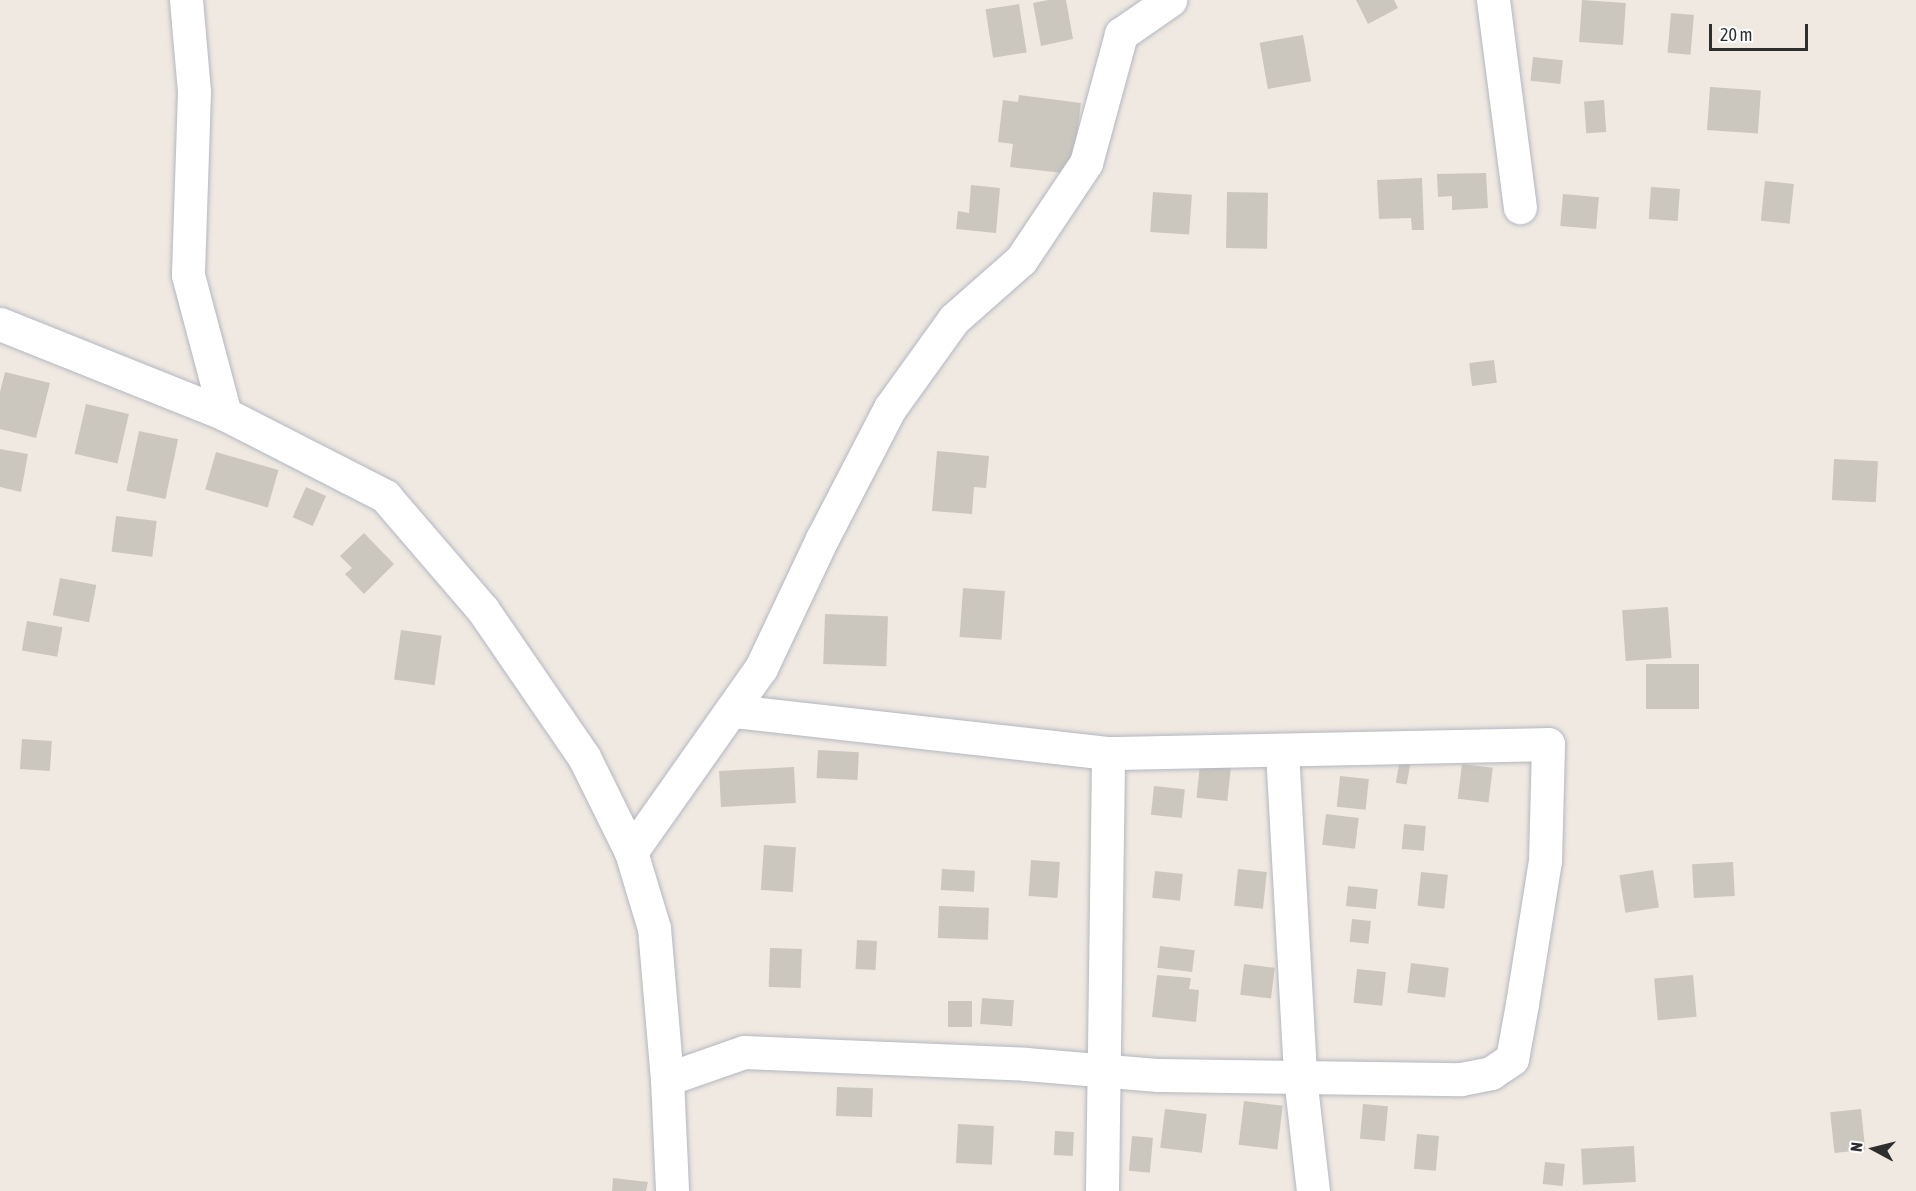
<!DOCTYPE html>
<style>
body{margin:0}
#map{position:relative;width:1916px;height:1191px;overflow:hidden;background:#efe9e1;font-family:"Asap Condensed",sans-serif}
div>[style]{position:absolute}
.building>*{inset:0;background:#cbc7bf;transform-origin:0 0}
.roads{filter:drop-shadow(0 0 2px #b4b7c1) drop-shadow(0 0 2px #b4b7c1)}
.minor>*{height:33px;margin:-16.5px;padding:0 16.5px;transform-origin:16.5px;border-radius:16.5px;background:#fff}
.tertiary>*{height:33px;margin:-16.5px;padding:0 16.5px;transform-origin:16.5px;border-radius:16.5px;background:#fff}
span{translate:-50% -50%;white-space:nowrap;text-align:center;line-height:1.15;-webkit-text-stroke:4.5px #fff;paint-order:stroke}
.north{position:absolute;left:1844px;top:1119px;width:60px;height:60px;-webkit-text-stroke:4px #fff;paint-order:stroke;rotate:277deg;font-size:16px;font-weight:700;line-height:24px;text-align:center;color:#2e2e2e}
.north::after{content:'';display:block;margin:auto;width:21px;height:27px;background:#2e2e2e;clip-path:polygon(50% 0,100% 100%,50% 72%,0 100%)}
.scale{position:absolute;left:1709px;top:24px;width:99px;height:27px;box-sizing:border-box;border:3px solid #2e2e2e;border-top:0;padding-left:8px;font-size:18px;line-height:21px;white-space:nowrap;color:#2e2e2e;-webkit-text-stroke:4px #fff;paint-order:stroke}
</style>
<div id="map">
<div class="building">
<div style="clip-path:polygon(1048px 0,1066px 0,1073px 39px,1041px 46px,1033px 3px)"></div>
<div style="clip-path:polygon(1356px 0,1394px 0,1398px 8px,1368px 24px)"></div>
<div style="left:1582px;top:0;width:44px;height:42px;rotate:4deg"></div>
<div style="left:1019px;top:4px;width:49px;height:34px;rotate:81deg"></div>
<div style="left:1671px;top:13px;width:23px;height:40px;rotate:5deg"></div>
<div style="left:1303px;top:35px;width:47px;height:44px;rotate:80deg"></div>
<div style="left:1533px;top:57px;width:30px;height:24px;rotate:6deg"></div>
<div style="left:1710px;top:87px;width:51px;height:43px;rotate:4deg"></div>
<div style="clip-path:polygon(1019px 95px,1081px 103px,1072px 174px,1010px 167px,1013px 144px,998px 142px,1003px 100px,1018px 102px)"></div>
<div style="left:1604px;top:100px;width:32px;height:20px;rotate:86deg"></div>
<div style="clip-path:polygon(1486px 173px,1488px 208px,1452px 210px,1452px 196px,1438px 197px,1437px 174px)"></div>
<div style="clip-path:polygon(1422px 178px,1424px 230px,1412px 230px,1411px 218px,1379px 219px,1377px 180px)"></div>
<div style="left:1765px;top:181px;width:29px;height:40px;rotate:6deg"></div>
<div style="clip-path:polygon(971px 185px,1000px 188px,996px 233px,956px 229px,958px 211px,969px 213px)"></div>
<div style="left:1651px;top:187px;width:29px;height:32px;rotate:4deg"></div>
<div style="left:1153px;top:192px;width:39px;height:40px;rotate:4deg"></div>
<div style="left:1227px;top:192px;width:41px;height:56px;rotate:1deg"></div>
<div style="left:1563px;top:194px;width:36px;height:32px;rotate:5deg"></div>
<div style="left:1494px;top:360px;width:23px;height:25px;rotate:83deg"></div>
<div style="clip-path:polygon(5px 372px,50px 383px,36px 438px,0 429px,0 392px)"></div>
<div style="left:86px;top:404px;width:44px;height:51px;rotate:13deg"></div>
<div style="left:139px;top:431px;width:40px;height:61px;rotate:12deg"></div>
<div style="clip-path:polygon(0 449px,28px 454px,21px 492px,0 487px)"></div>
<div style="clip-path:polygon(937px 451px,989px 456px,986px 488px,974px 487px,972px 514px,932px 511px)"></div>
<div style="left:216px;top:452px;width:65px;height:39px;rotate:16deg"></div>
<div style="left:1834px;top:459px;width:44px;height:41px;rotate:3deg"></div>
<div style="left:306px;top:487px;width:22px;height:33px;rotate:24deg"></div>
<div style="left:116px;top:516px;width:41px;height:36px;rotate:7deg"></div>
<div style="clip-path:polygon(364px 533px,394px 564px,364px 594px,345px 574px,352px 568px,340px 556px)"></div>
<div style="left:60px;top:578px;width:37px;height:38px;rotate:11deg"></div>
<div style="left:963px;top:588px;width:42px;height:49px;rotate:4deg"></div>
<div style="left:1668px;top:607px;width:51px;height:46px;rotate:86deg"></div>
<div style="left:825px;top:614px;width:63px;height:50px;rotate:2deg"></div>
<div style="left:27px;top:621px;width:36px;height:30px;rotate:10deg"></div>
<div style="left:401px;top:630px;width:41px;height:50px;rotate:8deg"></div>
<div style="left:1699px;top:664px;width:45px;height:53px;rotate:90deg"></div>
<div style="left:22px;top:739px;width:30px;height:30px;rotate:4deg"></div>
<div style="left:818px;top:750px;width:41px;height:28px;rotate:3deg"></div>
<div style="left:1201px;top:755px;width:31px;height:43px;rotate:6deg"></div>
<div style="left:1400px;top:759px;width:11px;height:24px;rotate:10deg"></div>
<div style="left:1462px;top:764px;width:31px;height:35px;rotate:7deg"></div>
<div style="left:794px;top:767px;width:36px;height:75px;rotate:87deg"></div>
<div style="left:1340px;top:776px;width:29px;height:31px;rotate:6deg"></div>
<div style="left:1154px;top:786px;width:31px;height:29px;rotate:6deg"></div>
<div style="left:1326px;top:814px;width:33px;height:31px;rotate:7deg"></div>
<div style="left:1404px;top:824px;width:22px;height:25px;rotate:5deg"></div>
<div style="left:764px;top:845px;width:32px;height:45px;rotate:4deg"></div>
<div style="left:1031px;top:860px;width:29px;height:36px;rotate:4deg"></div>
<div style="left:1733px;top:862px;width:34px;height:41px;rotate:87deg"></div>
<div style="left:942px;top:869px;width:33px;height:21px;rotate:3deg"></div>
<div style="left:1238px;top:869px;width:29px;height:37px;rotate:6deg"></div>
<div style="left:1653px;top:870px;width:38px;height:34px;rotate:81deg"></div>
<div style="left:1155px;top:871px;width:28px;height:27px;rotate:6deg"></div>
<div style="left:1421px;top:872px;width:27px;height:34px;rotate:6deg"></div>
<div style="left:1348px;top:886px;width:30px;height:20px;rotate:6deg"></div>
<div style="left:939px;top:906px;width:50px;height:32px;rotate:2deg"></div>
<div style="left:1352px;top:919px;width:19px;height:23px;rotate:6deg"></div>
<div style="left:857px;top:940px;width:20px;height:29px;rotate:3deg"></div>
<div style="left:1160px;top:946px;width:35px;height:22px;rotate:7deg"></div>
<div style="left:770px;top:948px;width:32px;height:39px;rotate:2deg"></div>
<div style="left:1411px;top:963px;width:38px;height:30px;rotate:7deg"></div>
<div style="left:1244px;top:964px;width:31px;height:31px;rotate:7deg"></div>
<div style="left:1357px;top:969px;width:29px;height:34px;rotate:6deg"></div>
<div style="clip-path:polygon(1157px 975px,1191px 978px,1189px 989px,1199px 990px,1196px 1022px,1152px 1017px)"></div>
<div style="left:1693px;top:975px;width:42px;height:39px;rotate:85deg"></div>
<div style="left:982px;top:998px;width:32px;height:26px;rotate:4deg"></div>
<div style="left:948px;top:1001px;width:24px;height:26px"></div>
<div style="left:837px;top:1087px;width:36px;height:29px;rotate:2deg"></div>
<div style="left:1244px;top:1101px;width:39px;height:44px;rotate:7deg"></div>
<div style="left:1363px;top:1104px;width:25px;height:35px;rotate:5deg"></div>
<div style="left:1165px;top:1109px;width:42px;height:39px;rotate:7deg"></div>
<div style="left:1861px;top:1109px;width:41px;height:31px;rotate:84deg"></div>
<div style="left:958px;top:1124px;width:36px;height:39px;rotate:3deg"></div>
<div style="left:1055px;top:1131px;width:19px;height:24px;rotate:3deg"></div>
<div style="left:1417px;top:1134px;width:22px;height:35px;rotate:5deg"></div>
<div style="left:1132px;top:1136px;width:21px;height:35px;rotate:5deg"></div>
<div style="left:1634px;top:1146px;width:36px;height:53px;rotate:87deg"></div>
<div style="left:1545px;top:1162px;width:20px;height:22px;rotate:6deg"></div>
<div style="clip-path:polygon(613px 1178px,648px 1182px,646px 1191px,612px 1191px)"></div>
</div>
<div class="roads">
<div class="minor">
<div style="left:186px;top:0;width:92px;rotate:85deg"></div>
<div style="left:194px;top:92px;width:183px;rotate:91.9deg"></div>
<div style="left:188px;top:275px;width:144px;rotate:75.1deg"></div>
<div style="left:1493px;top:0;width:209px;rotate:82.6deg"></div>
<div style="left:1282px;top:751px;width:326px;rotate:86.8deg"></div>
<div style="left:1300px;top:1077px;width:115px;rotate:83.5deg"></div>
<div style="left:631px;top:852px;width:225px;rotate:-54.8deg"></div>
<div style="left:761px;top:668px;width:143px;rotate:-64.7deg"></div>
<div style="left:822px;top:539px;width:148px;rotate:-62.6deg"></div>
<div style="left:890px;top:408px;width:110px;rotate:-54.3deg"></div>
<div style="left:954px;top:319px;width:89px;rotate:-41.4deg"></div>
<div style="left:1021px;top:260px;width:117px;rotate:-56.2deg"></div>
<div style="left:1086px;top:163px;width:134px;rotate:-74.8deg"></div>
<div style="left:1121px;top:34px;width:60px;rotate:-34.8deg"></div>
<div style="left:667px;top:1079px;width:82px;rotate:-19.3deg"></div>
<div style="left:744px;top:1052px;width:282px;rotate:2.4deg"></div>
<div style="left:1026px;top:1064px;width:132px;rotate:4.8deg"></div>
<div style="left:1158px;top:1075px;width:303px;rotate:0.8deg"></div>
<div style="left:1461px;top:1079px;width:31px;rotate:-11deg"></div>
<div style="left:1491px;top:1073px;width:25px;rotate:-34deg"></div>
<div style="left:1512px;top:1059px;width:56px;rotate:-79.7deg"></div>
<div style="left:1522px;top:1004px;width:145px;rotate:-80.9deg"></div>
<div style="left:1545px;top:861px;width:117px;rotate:-88.5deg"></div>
<div style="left:1548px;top:744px;width:440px;rotate:178.8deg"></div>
<div style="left:1108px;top:753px;width:379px;rotate:-173.6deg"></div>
<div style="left:1102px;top:1191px;width:438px;rotate:-89.2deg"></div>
</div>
<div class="tertiary">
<div style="left:0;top:324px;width:242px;rotate:21.8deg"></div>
<div style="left:225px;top:414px;width:180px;rotate:27.1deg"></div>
<div style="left:385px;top:496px;width:150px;rotate:49.3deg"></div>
<div style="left:483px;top:610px;width:178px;rotate:55.5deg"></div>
<div style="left:584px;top:757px;width:106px;rotate:63.7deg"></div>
<div style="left:631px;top:852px;width:79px;rotate:73.2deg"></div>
<div style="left:654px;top:928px;width:152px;rotate:85.1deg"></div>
<div style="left:667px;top:1079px;width:112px;rotate:87.4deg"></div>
</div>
</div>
<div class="north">N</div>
<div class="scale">20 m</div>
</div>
